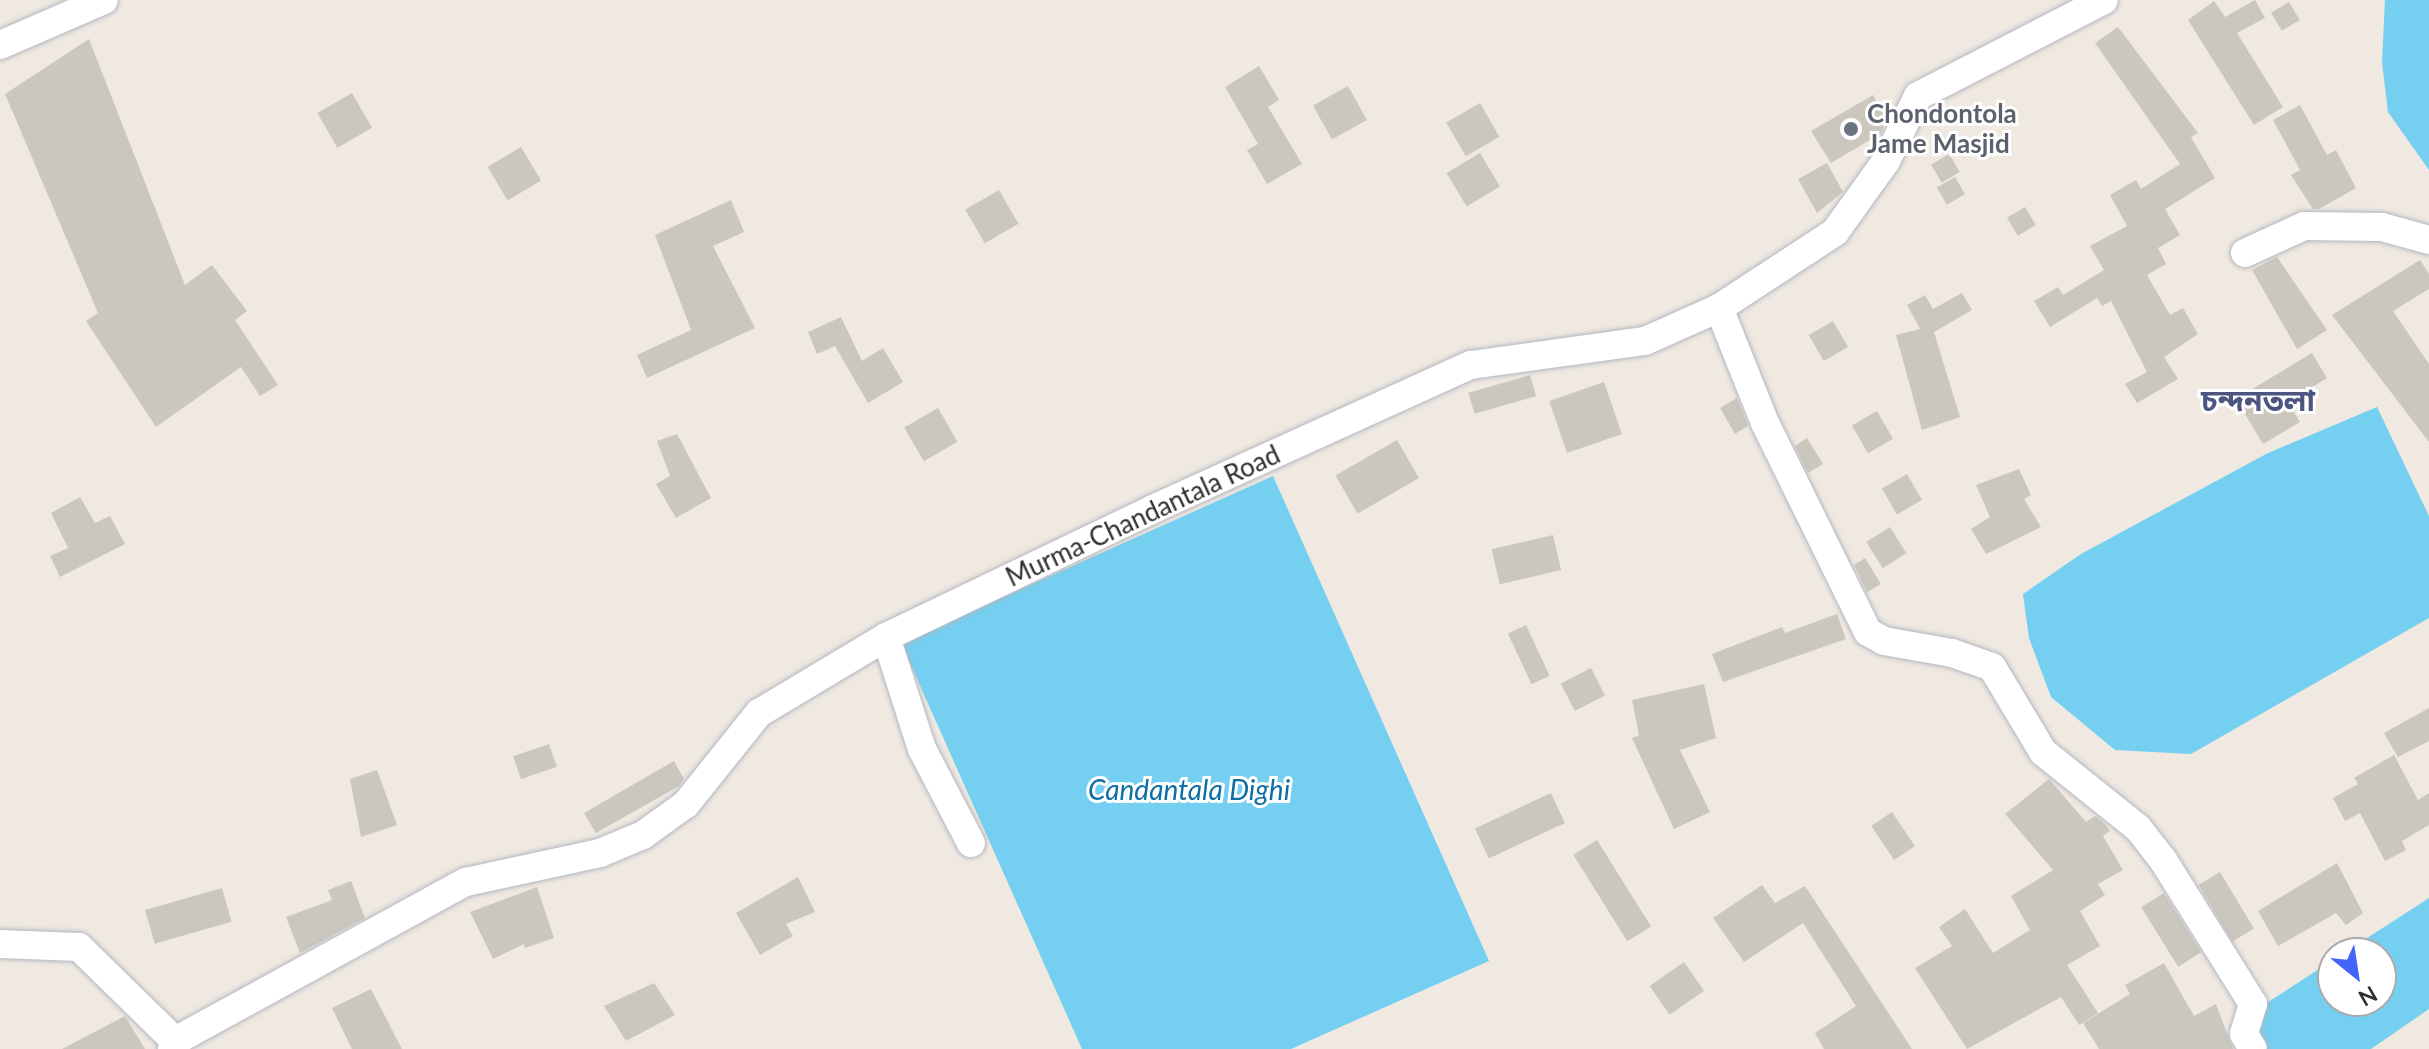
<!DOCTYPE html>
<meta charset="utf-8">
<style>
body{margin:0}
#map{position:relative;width:2429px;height:1049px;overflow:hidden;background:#efe9e1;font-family:Lato,"Noto Sans Bengali",sans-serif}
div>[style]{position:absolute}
.water>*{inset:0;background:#75cff0}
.building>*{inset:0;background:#cbc7bf;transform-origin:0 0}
.roads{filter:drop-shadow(0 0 2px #b4b7c1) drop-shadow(0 0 2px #b4b7c1)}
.minor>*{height:28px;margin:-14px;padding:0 14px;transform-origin:14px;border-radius:14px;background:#fff}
.dots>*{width:22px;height:22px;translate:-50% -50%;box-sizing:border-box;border:4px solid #fff;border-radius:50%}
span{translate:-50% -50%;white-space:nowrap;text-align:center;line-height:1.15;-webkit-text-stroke:6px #fff;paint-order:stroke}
.worship-label{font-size:26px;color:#5b616d;font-weight:700}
.left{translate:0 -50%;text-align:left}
.street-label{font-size:26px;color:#2e2e2e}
.water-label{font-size:28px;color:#0d6fa3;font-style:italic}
.quarter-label{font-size:30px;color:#4d5680;font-weight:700}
.north{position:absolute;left:2317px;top:937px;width:80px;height:80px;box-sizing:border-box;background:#fff;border:2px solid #ababab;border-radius:50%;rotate:150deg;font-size:22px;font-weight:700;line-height:32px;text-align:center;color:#2e2e2e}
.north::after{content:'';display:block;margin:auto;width:28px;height:36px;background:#4264fb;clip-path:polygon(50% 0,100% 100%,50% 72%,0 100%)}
</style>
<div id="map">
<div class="water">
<div style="clip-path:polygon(2385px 0,2429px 0,2429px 170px,2388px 112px,2382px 62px)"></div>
<div style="clip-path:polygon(2377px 407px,2429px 516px,2429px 618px,2191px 754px,2115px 750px,2051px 697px,2029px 638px,2023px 594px,2081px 554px,2268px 453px)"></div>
<div style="clip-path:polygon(1273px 476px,1489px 961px,1291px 1049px,1082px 1049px,901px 643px)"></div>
<div style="clip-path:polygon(2429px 898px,2429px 1009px,2371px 1049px,2263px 1049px,2253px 1031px,2262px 1006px,2333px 960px,2333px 1001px,2381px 1001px,2381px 953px,2344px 953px)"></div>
</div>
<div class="building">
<div style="clip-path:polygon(2255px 0,2265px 18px,2237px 33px,2283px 107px,2254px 125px,2188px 20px,2214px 1px,2225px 17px)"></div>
<div style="left:2289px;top:2px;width:21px;height:21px;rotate:59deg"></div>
<div style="clip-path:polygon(2118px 27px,2198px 133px,2191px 137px,2215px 178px,2165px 209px,2180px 235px,2158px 248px,2166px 264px,2147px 275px,2170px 315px,2183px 308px,2198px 334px,2164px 357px,2178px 379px,2137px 403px,2125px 384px,2147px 372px,2111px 301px,2102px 306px,2097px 298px,2050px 327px,2034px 301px,2058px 287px,2063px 295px,2104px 270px,2090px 246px,2127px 226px,2110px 195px,2136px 180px,2141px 189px,2180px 164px,2095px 43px)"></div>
<div style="clip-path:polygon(89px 39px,185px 285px,212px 265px,247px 311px,235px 320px,278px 385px,260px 396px,241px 367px,156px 427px,86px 321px,98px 313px,5px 94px)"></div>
<div style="clip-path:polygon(1259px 66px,1279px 100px,1268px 107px,1302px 164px,1267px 184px,1247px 150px,1258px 144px,1225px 87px)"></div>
<div style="left:1348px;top:86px;width:39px;height:40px;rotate:61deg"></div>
<div style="left:352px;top:93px;width:40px;height:40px;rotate:60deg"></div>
<div style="clip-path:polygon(1873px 95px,1887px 120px,1880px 134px,1831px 163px,1811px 131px)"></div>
<div style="left:1480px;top:103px;width:39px;height:39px;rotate:60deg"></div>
<div style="clip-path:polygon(2300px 105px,2327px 155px,2336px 150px,2356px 188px,2319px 209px,2313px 209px,2291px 175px,2300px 170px,2273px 120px)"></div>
<div style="left:521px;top:147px;width:39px;height:39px;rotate:59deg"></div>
<div style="left:1480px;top:153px;width:39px;height:39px;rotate:59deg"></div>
<div style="left:1949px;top:154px;width:21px;height:21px;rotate:59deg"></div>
<div style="clip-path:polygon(1827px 163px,1843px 192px,1817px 213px,1798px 179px)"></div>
<div style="left:1955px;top:177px;width:20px;height:21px;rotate:60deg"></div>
<div style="left:999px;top:190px;width:39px;height:39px;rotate:60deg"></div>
<div style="clip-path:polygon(731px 200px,744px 232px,713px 246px,755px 328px,647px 378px,637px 355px,691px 330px,655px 235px)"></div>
<div style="left:2025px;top:207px;width:21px;height:21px;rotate:59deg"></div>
<div style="clip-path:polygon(2277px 257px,2327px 330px,2297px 349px,2252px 270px)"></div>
<div style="clip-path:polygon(2420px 260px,2429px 274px,2429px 289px,2393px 311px,2429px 364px,2429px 442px,2332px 315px)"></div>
<div style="clip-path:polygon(1962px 293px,1972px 310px,1934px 332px,1960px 417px,1922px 430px,1896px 335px,1920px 329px,1907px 305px,1925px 295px,1933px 309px)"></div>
<div style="clip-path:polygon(841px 317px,862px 361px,883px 348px,903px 382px,868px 403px,835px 346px,817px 354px,808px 332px)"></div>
<div style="left:1833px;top:321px;width:30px;height:28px;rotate:60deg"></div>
<div style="clip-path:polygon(2312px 353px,2327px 378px,2288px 402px,2300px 422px,2263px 444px,2236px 399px)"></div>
<div style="left:1530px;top:375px;width:22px;height:64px;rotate:74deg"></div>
<div style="left:1604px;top:382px;width:55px;height:58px;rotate:71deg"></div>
<div style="clip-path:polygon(1737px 398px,1748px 426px,1735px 434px,1720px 408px)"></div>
<div style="left:938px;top:408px;width:39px;height:39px;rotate:60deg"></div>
<div style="left:1877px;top:411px;width:32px;height:29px;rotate:60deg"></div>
<div style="clip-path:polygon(677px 434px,711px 498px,676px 518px,656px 484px,670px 476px,657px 441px)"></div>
<div style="clip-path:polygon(1807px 438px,1823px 464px,1808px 473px,1795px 446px)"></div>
<div style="left:1397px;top:440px;width:44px;height:71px;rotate:60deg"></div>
<div style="clip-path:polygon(2019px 469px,2031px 495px,2024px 499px,2041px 527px,1986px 554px,1971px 529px,1990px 517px,1976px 485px)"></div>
<div style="left:1907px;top:474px;width:30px;height:29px;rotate:60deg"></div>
<div style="clip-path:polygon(80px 497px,95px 523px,110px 516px,125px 544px,60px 577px,50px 556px,68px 548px,51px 513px)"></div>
<div style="left:1890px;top:527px;width:31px;height:28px;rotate:58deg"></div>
<div style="left:1553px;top:535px;width:36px;height:63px;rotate:77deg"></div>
<div style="clip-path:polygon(1865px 558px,1881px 584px,1867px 592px,1854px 565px)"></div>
<div style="clip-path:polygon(1837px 614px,1846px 639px,1723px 682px,1712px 654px,1782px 627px,1785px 633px)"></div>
<div style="left:1526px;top:625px;width:56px;height:20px;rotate:65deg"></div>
<div style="left:1591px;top:668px;width:31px;height:34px;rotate:63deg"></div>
<div style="clip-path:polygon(1704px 684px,1716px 738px,1680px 750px,1710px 812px,1674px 829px,1632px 738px,1639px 735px,1632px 700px)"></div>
<div style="clip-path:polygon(2429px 708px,2429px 741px,2398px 757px,2384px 733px)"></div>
<div style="left:549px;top:744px;width:24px;height:38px;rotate:71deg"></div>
<div style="clip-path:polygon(2394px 755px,2418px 800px,2429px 793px,2429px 825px,2402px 841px,2406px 850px,2385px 861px,2360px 813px,2345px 821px,2333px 798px,2358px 784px,2354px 778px)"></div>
<div style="clip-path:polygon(674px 761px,684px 779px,679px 786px,596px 833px,584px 813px)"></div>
<div style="clip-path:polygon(377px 770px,397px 825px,361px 837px,350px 779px)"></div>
<div style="clip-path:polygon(2049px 779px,2086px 822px,2095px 816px,2104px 823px,2110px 831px,2103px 836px,2123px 870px,2098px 884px,2105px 895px,2080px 911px,2100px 946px,2067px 965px,2098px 1013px,2079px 1025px,2061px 997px,1967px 1049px,1915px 968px,1952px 946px,1939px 927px,1965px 909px,1993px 953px,2030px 930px,2011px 896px,2053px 870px,2005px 814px)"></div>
<div style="left:1551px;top:793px;width:33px;height:84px;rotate:65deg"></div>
<div style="left:1892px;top:812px;width:41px;height:25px;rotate:56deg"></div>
<div style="left:1597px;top:840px;width:102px;height:28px;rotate:58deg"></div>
<div style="clip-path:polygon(2337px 863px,2363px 913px,2346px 925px,2336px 913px,2278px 946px,2258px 911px)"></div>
<div style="left:2220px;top:872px;width:66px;height:25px;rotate:59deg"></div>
<div style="clip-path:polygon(798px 877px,815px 912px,786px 924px,793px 936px,760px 955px,736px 913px)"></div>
<div style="clip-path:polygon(351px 881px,365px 918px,300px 953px,286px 917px,332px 900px,328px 890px)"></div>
<div style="clip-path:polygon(1762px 885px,1775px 903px,1805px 886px,1912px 1049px,1824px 1049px,1815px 1033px,1856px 1006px,1803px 923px,1744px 962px,1713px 918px)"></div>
<div style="clip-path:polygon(537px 887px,554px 938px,525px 948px,524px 944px,493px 959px,470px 912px)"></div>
<div style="left:222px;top:888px;width:35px;height:80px;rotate:74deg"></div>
<div style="left:2164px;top:893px;width:70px;height:27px;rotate:58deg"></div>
<div style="left:1684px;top:962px;width:35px;height:42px;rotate:55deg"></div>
<div style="clip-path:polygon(2164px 963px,2194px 1016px,2216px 1004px,2233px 1049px,2099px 1049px,2083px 1023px,2130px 994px,2125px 985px)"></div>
<div style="clip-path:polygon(654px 983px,675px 1015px,626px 1041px,604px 1006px)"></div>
<div style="clip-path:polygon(371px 989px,402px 1049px,352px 1049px,332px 1008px)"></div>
<div style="clip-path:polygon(125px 1016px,145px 1049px,62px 1049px)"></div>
</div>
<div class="roads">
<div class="minor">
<div style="left:0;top:45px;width:113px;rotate:-23.4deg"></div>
<div style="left:2245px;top:253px;width:65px;rotate:-24.6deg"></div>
<div style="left:2304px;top:226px;width:78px;rotate:0.7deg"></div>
<div style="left:2382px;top:227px;width:49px;rotate:15.5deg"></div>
<div style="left:1719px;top:308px;width:124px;rotate:68.2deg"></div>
<div style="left:1765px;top:423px;width:233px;rotate:63.8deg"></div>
<div style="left:1868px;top:632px;width:18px;rotate:29deg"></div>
<div style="left:1884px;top:641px;width:69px;rotate:10deg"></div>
<div style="left:1952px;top:653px;width:42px;rotate:19.3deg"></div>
<div style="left:1992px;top:667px;width:99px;rotate:59deg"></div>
<div style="left:2043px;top:752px;width:122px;rotate:38.7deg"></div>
<div style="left:2138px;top:828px;width:41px;rotate:52deg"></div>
<div style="left:2163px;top:860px;width:170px;rotate:58deg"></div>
<div style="left:2253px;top:1004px;width:31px;rotate:107deg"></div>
<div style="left:2244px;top:1034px;width:17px;rotate:59deg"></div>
<div style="left:886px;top:637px;width:118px;rotate:72.2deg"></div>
<div style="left:922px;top:749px;width:106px;rotate:62.5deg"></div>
<div style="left:0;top:944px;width:79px;rotate:2.2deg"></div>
<div style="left:79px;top:947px;width:134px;rotate:44.4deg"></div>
<div style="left:172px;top:1049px;width:9px;rotate:-69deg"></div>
<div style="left:175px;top:1041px;width:332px;rotate:-28.7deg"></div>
<div style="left:466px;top:882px;width:137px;rotate:-12.2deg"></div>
<div style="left:600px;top:853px;width:47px;rotate:-22.7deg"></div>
<div style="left:643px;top:835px;width:53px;rotate:-35.8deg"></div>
<div style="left:686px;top:804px;width:117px;rotate:-51.3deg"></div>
<div style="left:759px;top:713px;width:148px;rotate:-30.9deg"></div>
<div style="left:886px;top:637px;width:296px;rotate:-25.6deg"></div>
<div style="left:1153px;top:509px;width:349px;rotate:-24.4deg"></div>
<div style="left:1471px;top:365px;width:176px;rotate:-7.9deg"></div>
<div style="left:1645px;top:341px;width:81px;rotate:-24deg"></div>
<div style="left:1719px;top:308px;width:139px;rotate:-33.2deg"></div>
<div style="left:1835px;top:232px;width:87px;rotate:-54.3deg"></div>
<div style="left:1886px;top:161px;width:72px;rotate:-63.8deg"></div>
<div style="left:1918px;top:96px;width:209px;rotate:-27.3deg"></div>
</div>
</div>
<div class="dots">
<div style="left:1851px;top:129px;background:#6b7280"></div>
</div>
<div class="worship-label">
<span class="left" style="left:1867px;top:129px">Chondontola<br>Jame Masjid</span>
</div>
<div class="street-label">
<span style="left:1143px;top:516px;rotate:-25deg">Murma-Chandantala Road</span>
</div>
<div class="water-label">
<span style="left:1189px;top:789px">Candantala Dighi</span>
</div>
<div class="quarter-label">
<span style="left:2258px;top:399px">চন্দনতলা</span>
</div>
<div class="north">N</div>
</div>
